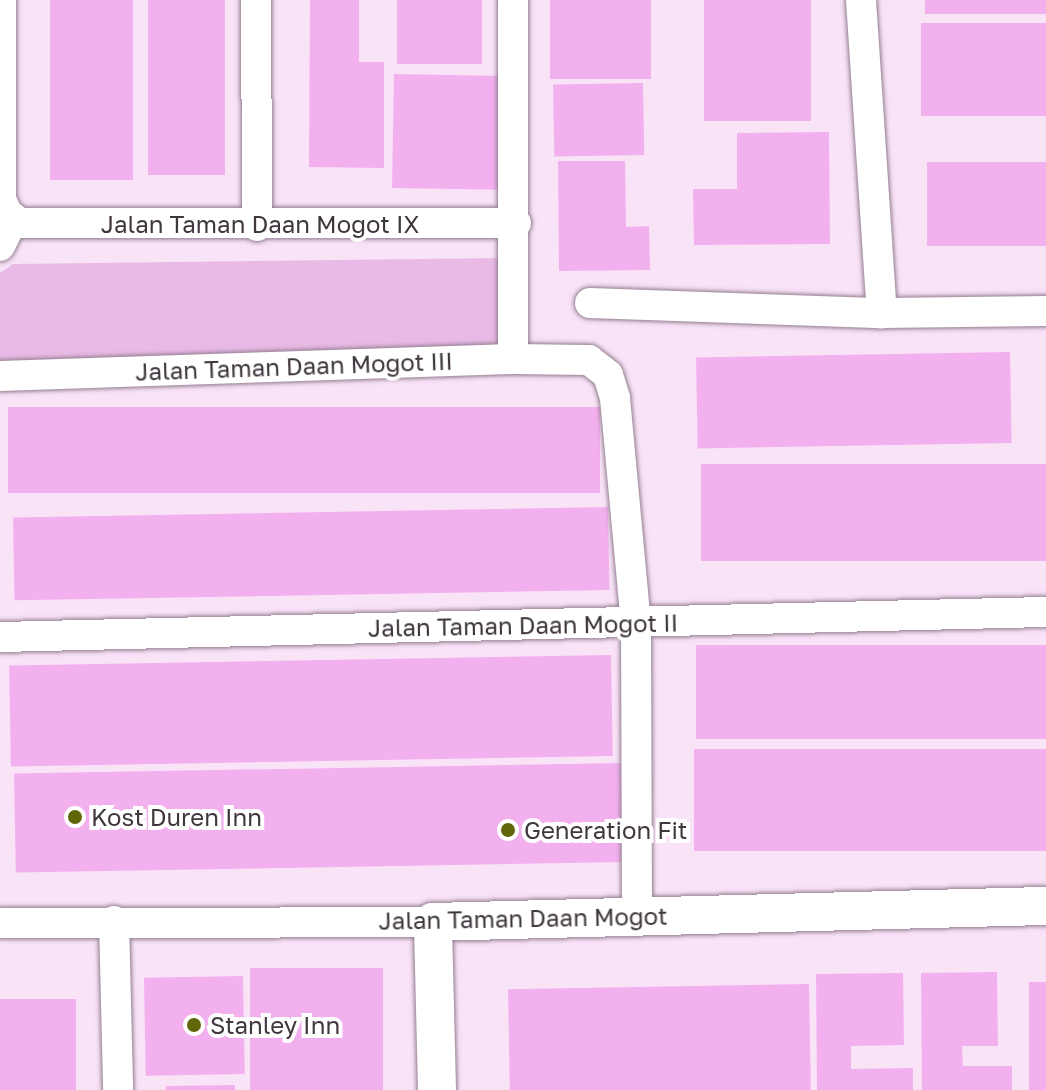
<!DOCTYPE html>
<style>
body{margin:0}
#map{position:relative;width:1046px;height:1090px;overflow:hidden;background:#f9e3f7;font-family:"Golos Text",sans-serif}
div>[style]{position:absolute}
.green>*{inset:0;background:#e9bae5}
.building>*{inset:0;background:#f3b0ef;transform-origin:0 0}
.roads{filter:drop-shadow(0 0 2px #937f91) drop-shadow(0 0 2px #937f91)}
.minor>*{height:30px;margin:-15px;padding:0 15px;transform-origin:15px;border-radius:15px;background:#fff}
.tertiary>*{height:38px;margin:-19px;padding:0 19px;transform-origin:19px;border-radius:19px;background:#fff}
.dots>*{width:22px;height:22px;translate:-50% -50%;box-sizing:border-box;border:4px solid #fff;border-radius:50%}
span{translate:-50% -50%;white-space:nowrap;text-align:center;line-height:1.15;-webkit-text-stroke:8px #fff;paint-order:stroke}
.street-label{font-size:24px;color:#3f363e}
.poi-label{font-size:24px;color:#3f363e}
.left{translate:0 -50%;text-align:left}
</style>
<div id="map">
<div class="green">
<div style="clip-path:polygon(503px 258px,503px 371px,0 369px,0 273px,13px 264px)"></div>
</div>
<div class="building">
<div style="left:50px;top:0;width:83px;height:180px"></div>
<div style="left:148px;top:0;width:77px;height:175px"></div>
<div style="clip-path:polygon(310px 0,359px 0,359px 62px,384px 62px,384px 168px,309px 167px)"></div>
<div style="left:397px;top:0;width:85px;height:64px"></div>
<div style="left:550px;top:0;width:101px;height:79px"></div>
<div style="left:704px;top:0;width:107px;height:121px"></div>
<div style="left:925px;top:0;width:121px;height:14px"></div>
<div style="left:1046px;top:23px;width:93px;height:125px;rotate:90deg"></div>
<div style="left:394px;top:74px;width:108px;height:114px;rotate:1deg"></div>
<div style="left:643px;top:83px;width:72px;height:90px;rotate:89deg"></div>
<div style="clip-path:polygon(829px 132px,830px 244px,694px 245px,693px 189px,737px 189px,737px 133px)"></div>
<div style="clip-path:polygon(558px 161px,625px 161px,626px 227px,649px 226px,650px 270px,559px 271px)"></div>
<div style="left:1046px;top:162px;width:84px;height:119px;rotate:90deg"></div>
<div style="left:1010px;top:352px;width:91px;height:314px;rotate:89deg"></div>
<div style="left:600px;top:407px;width:86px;height:592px;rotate:90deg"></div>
<div style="left:1046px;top:464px;width:97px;height:345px;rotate:90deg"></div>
<div style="left:608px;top:507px;width:83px;height:595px;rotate:89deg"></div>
<div style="left:1046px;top:645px;width:94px;height:350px;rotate:90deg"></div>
<div style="left:611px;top:655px;width:101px;height:602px;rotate:89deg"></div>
<div style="left:1046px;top:749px;width:102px;height:352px;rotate:90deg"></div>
<div style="left:621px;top:763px;width:99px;height:607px;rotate:89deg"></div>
<div style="left:383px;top:968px;width:122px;height:133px;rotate:90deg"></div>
<div style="clip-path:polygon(997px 972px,998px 1046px,962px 1046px,963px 1066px,1012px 1066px,1012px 1090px,922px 1090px,921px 973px)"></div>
<div style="clip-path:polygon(903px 973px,904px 1045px,851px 1046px,851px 1069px,913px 1068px,913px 1090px,817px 1090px,816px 974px)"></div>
<div style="left:243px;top:976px;width:98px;height:99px;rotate:89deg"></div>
<div style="left:1029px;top:982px;width:17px;height:108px"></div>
<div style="left:809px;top:984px;width:106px;height:301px;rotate:89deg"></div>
<div style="left:0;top:999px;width:76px;height:91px"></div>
<div style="clip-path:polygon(235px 1085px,235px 1090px,166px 1090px,166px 1086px)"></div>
</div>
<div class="roads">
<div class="minor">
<div style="left:1px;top:0;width:199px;rotate:90deg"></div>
<div style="left:1px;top:199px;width:15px;rotate:67deg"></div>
<div style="left:7px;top:213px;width:16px;rotate:38deg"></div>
<div style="left:20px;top:223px;width:496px"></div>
<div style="left:256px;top:0;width:226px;rotate:89.7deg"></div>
<div style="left:513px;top:0;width:359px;rotate:90deg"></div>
<div style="left:861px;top:0;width:314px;rotate:86.2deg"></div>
<div style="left:0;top:246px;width:30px;rotate:-64deg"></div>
<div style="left:590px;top:303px;width:292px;rotate:2deg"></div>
<div style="left:882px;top:313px;width:164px;rotate:-0.7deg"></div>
<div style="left:0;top:376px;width:513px;rotate:-1.9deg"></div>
<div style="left:513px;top:359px;width:76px;rotate:0.8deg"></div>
<div style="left:589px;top:360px;width:24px;rotate:38deg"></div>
<div style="left:608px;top:375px;width:24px;rotate:73deg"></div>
<div style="left:615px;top:398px;width:226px;rotate:84.7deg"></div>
<div style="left:636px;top:623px;width:293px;rotate:89.8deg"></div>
<div style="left:0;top:637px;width:1046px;rotate:-1.37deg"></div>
<div style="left:114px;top:921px;width:169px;rotate:88.6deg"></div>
<div style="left:0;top:923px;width:433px;rotate:-0.1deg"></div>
</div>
<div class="tertiary">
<div style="left:437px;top:1090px;width:168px;rotate:-91.4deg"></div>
<div style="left:433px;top:922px;width:613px;rotate:-1.5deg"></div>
</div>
</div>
<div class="dots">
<div style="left:75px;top:817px;background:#5f6708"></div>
<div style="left:508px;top:830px;background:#5f6708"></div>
<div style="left:194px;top:1025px;background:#5f6708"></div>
</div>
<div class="street-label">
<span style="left:260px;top:224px">Jalan Taman Daan Mogot IX</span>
<span style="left:294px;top:366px;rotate:-2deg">Jalan Taman Daan Mogot III</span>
<span style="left:523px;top:625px;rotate:-1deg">Jalan Taman Daan Mogot II</span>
<span style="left:523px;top:918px;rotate:-1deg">Jalan Taman Daan Mogot</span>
</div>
<div class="poi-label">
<span class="left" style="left:91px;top:817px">Kost Duren Inn</span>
<span class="left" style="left:524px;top:830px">Generation Fit</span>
<span class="left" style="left:210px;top:1025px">Stanley Inn</span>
</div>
</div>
